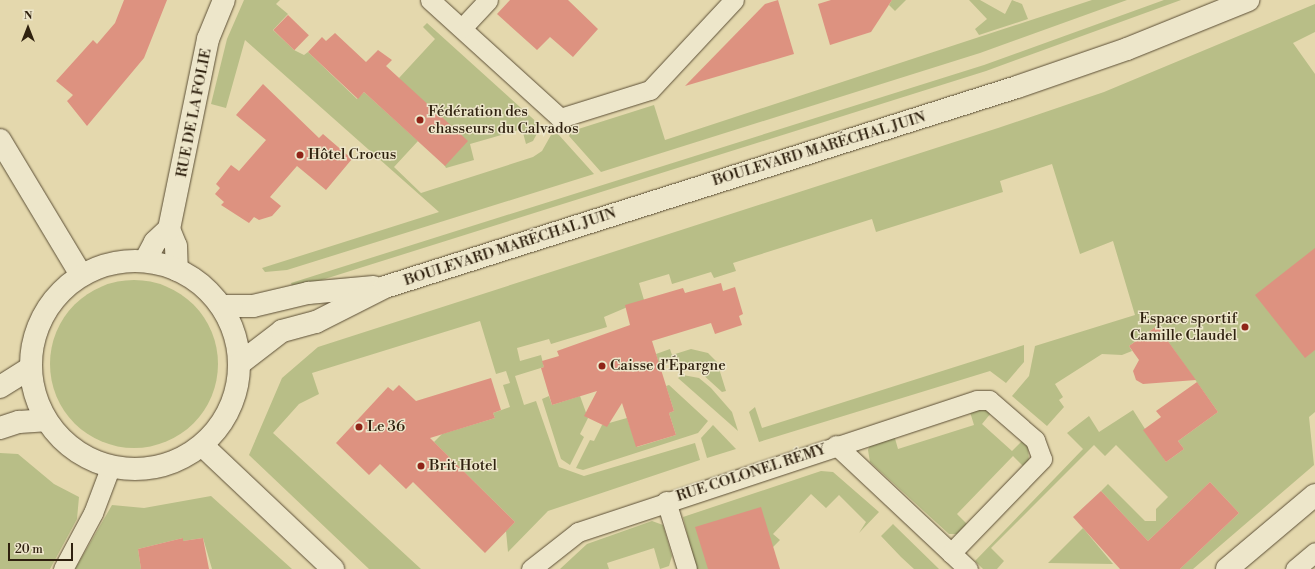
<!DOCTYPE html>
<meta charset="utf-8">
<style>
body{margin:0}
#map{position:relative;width:1315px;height:569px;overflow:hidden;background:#e4d8ad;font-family:"Libre Bodoni",serif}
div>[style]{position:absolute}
.green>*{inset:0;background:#b8be87}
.round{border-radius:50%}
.building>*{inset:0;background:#dd9280;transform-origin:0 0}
.roads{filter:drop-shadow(0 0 1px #5c4f36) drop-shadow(0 0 1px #5c4f36)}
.minor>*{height:19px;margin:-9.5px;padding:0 9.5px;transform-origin:9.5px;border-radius:9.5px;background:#ede6ca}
.tertiary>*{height:22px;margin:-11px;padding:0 11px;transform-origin:11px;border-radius:11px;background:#ede6ca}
.secondary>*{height:22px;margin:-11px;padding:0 11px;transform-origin:11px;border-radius:11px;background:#ede6ca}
.secondary>.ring{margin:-11px;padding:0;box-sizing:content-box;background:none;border:22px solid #ede6ca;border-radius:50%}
.dots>*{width:11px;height:11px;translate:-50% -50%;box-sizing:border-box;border:2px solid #ede6ca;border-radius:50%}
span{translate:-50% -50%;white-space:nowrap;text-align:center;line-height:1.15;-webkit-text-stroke:3px #ede6ca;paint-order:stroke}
.poi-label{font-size:15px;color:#2f210f}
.left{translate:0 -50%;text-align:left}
.right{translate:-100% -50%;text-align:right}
.street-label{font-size:15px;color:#2f210f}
.north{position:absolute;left:8px;top:8px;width:40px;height:40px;-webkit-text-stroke:3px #ede6ca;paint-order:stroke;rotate:0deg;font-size:11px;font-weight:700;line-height:16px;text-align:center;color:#2f210f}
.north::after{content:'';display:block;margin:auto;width:14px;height:18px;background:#2f210f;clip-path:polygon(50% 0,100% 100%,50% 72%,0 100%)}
.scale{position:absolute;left:8px;top:543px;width:65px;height:18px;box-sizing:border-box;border:2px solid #2f210f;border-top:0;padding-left:5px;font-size:12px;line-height:14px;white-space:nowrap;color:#2f210f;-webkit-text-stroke:3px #ede6ca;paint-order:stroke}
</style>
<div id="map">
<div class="green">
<div style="clip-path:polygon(244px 0,280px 0,276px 4px,288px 14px,273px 30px,294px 50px,304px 55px,308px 52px,357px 99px,364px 92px,418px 141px,394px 167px,421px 193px,533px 157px,542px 151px,551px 135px,558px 134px,594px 174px,287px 270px,265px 272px,262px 268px,439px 212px,245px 40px,226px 108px,211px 104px,227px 39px)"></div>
<div style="clip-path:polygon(892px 0,906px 0,895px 11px,889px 5px)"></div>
<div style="clip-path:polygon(969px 0,980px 0,1005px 14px,1012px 0,1022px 4px,1028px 19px,979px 35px,975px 29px,987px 19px)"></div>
<div style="clip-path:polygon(1092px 0,1127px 0,980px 53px,601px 172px,569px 136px,572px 131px,654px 105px,665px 140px)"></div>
<div style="clip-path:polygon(1164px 0,1181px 0,986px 71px,293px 289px,291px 283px,984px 65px)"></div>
<div style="clip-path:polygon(1315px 4px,1315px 32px,1293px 43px,1315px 74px,1315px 412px,1309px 417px,1314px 465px,1193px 569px,1180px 569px,1239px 513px,1210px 482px,1148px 541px,1101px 491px,1108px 484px,1145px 521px,1156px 521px,1156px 509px,1168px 497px,1116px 445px,1105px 456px,1094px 445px,991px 548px,1004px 561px,997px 569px,983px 569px,975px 561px,1083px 449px,1067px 433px,1089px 416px,1099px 432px,1133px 410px,1166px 462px,1184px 449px,1178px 441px,1218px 412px,1157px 326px,1129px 346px,1132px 351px,1122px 355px,1102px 354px,1055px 384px,1063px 397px,1059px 400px,1064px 407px,1047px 426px,1012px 396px,1029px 376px,1035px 346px,1135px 315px,1113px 241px,1080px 254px,1052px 164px,1000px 181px,1003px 192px,876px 232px,872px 219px,733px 263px,736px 271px,714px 278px,711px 272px,672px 284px,669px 274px,639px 283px,644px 300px,604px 317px,607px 327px,551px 344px,549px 339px,517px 348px,520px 361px,541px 355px,544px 367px,515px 376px,524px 405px,536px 401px,559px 467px,584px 476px,695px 443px,700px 460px,548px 511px,508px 552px,506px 531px,515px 522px,434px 442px,442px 434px,495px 418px,493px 413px,510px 407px,503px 385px,510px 383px,506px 371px,496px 374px,480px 321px,312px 373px,319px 394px,299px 404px,273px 433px,421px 569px,369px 569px,249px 455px,282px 378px,318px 347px,998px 128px,1104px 92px)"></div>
<div style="clip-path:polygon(427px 23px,541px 126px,533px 141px,526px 144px,522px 129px,470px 144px,474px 160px,446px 168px,399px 78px,435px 39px,423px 27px)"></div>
<div class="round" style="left:50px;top:280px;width:168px;height:168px"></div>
<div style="clip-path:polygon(1024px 345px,1024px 362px,1006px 383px,990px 371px,759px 442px,749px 412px,755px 407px,762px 428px)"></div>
<div style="clip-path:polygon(670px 349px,672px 355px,691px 349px,708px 353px,717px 362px,726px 391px,722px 392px,700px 372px,667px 362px,659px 364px,656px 354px)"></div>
<div style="clip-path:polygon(683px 375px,699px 378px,711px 388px,732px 412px,738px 431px,678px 378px)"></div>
<div style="clip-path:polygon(669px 385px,708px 421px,698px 433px,583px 470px,576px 468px,590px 440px,594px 441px,602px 425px,627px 418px,637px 447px,676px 435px,669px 413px,674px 411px,666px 386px)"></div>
<div style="clip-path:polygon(549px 396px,552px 405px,580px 396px,588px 418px,580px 434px,584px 437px,570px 465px,561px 459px,542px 399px)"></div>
<div style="clip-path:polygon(985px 409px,991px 413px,982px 424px,1012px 451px,1022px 441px,1028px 447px,1029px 461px,1023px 466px,1013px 456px,957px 514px,967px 524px,957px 534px,949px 534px,870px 462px,868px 450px,870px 444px,894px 435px,898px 449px,974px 425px,970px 412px)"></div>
<div style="clip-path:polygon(713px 425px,736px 449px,707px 458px,701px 438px)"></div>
<div style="clip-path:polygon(0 453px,18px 454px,54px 484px,79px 497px,77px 519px,50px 569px,0 569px)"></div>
<div style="clip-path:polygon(821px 471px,833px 472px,879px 512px,859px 533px,866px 522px,839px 495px,826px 508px,811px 494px,773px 534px,780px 540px,773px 547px,708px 569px,696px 569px,683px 517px)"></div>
<div style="clip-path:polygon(211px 496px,292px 569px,212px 569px,203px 538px,183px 541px,183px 538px,138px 549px,141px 569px,75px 569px,112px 505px,144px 508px)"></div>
<div style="clip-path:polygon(652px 521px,663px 525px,672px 556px,669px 566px,660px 569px,654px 548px,607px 563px,609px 569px,560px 569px,587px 544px)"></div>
<div style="clip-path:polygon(893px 524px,896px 527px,939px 569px,914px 569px,901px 557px,881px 536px)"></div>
<div style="clip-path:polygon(1083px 528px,1113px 564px,1048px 563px)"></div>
</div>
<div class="building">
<div style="clip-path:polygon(124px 0,167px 0,144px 58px,87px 126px,67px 101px,73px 95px,56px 81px,93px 40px,97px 44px,115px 23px)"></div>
<div style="clip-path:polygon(510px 0,568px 0,598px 29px,573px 57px,550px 37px,537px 50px,497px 14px)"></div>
<div style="clip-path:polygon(778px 0,794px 54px,685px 86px,765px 4px)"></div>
<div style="clip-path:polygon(831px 0,892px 0,871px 32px,830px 45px,818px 4px)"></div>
<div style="left:288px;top:15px;width:29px;height:21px;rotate:44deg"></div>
<div style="clip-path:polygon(335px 33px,366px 62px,378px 50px,392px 60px,386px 66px,468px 141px,445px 166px,364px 92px,358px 99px,308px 52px,322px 37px,326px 41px)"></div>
<div style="clip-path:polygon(263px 84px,319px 138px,323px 134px,352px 159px,326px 190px,297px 166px,270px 197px,281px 206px,272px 216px,259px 220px,254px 217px,249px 223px,221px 205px,224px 202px,215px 194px,220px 188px,216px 184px,231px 165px,239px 171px,266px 140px,236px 115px)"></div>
<div style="clip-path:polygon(1315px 248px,1315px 350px,1305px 358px,1255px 295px)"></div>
<div style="clip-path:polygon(721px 283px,723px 291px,735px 287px,743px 314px,739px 316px,742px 325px,715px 334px,711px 323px,652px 341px,674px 411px,669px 413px,676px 435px,636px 447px,622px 403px,607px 427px,584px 416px,597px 391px,552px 405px,541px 368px,544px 367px,542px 361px,559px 356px,557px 351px,630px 325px,625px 305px,683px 288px,685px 293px)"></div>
<div style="clip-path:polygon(1157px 326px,1196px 380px,1143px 384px,1136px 380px,1133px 371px,1139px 360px,1129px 346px)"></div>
<div style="clip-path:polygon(491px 378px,501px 410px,493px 413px,495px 418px,430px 438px,515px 522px,485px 553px,413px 482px,406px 489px,380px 464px,369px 475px,336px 443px,388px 387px,393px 391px,399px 385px,416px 401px)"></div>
<div style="clip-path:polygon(1197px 382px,1218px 412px,1178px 441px,1184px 449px,1166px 462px,1143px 430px,1161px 417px,1156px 411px)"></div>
<div style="clip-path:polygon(1210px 482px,1239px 513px,1180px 569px,1120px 569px,1073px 517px,1101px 491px,1148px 541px)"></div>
<div style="clip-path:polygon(761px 507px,780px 569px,708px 569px,695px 527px)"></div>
<div style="clip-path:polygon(183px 538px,183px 541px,203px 538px,209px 569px,141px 569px,138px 549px)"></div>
</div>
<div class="roads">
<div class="minor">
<div style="left:430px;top:0;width:176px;rotate:42.2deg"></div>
<div style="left:560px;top:118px;width:94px;rotate:-17.3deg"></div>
<div style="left:650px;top:90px;width:123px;rotate:-47deg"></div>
<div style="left:462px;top:28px;width:38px;rotate:-47deg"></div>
<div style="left:836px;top:445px;width:181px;rotate:43.2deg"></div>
<div style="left:666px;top:501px;width:71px;rotate:72.8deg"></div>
<div style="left:63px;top:569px;width:64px;rotate:-61.8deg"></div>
<div style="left:93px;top:513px;width:48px;rotate:-69.3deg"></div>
<div style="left:531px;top:569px;width:60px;rotate:-38.2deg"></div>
<div style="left:578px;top:532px;width:420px;rotate:-18.3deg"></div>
<div style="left:977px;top:400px;width:12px"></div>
<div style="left:989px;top:400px;width:61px;rotate:41deg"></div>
<div style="left:1035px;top:440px;width:20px;rotate:70deg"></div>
<div style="left:1042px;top:459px;width:131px;rotate:134.1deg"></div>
<div style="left:1295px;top:569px;width:26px;rotate:-40deg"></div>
</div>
<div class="tertiary">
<div style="left:169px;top:229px;width:18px;rotate:68deg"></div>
<div style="left:176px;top:246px;width:24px;rotate:88deg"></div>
<div style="left:145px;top:261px;width:21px;rotate:-62deg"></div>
<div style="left:155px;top:242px;width:19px;rotate:-43deg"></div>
<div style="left:169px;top:229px;width:194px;rotate:-78.4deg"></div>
<div style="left:208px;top:39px;width:42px;rotate:-67.7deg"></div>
<div style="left:203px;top:446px;width:179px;rotate:43.4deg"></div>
<div style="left:1227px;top:569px;width:115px;rotate:-40.1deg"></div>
</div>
<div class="secondary">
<div style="left:0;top:140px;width:157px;rotate:59deg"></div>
<div class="ring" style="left:31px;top:261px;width:186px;height:186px"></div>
<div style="left:221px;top:306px;width:32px"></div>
<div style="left:253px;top:306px;width:57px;rotate:-13.3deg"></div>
<div style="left:308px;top:293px;width:66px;rotate:-5.2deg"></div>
<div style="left:239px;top:364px;width:54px;rotate:-37.5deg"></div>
<div style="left:282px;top:331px;width:35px;rotate:-15deg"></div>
<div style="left:316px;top:322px;width:77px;rotate:-26.9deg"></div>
<div style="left:385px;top:287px;width:663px;rotate:-17.56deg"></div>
<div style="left:1017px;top:87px;width:116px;rotate:-19.1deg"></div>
<div style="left:1127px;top:49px;width:131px;rotate:-22deg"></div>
<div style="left:0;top:387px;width:36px;rotate:-32deg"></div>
<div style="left:0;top:428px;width:20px;rotate:-18deg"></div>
<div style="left:19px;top:422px;width:26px;rotate:-4deg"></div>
</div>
</div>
<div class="dots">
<div style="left:420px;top:120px;background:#8f2418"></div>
<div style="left:300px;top:155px;background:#8f2418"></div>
<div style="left:1245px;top:327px;background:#8f2418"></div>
<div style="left:602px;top:366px;background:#8f2418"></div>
<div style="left:359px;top:427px;background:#8f2418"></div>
<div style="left:421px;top:466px;background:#8f2418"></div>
</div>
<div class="poi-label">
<span class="left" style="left:428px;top:120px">Fédération des<br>chasseurs du Calvados</span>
<span class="left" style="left:308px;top:155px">Hôtel Crocus</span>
<span class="right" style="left:1237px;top:327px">Espace sportif<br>Camille Claudel</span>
<span class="left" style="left:610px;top:366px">Caisse d'Épargne</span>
<span class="left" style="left:367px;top:427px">Le 36</span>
<span class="left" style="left:429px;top:466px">Brit Hotel</span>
</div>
<div class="street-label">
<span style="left:194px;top:113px;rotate:-79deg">RUE DE LA FOLIE</span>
<span style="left:819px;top:149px;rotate:-17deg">BOULEVARD MARÉCHAL JUIN</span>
<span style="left:510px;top:247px;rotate:-18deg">BOULEVARD MARÉCHAL JUIN</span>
<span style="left:751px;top:473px;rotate:-18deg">RUE COLONEL RÉMY</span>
</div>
<div class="north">N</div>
<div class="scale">20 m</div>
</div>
